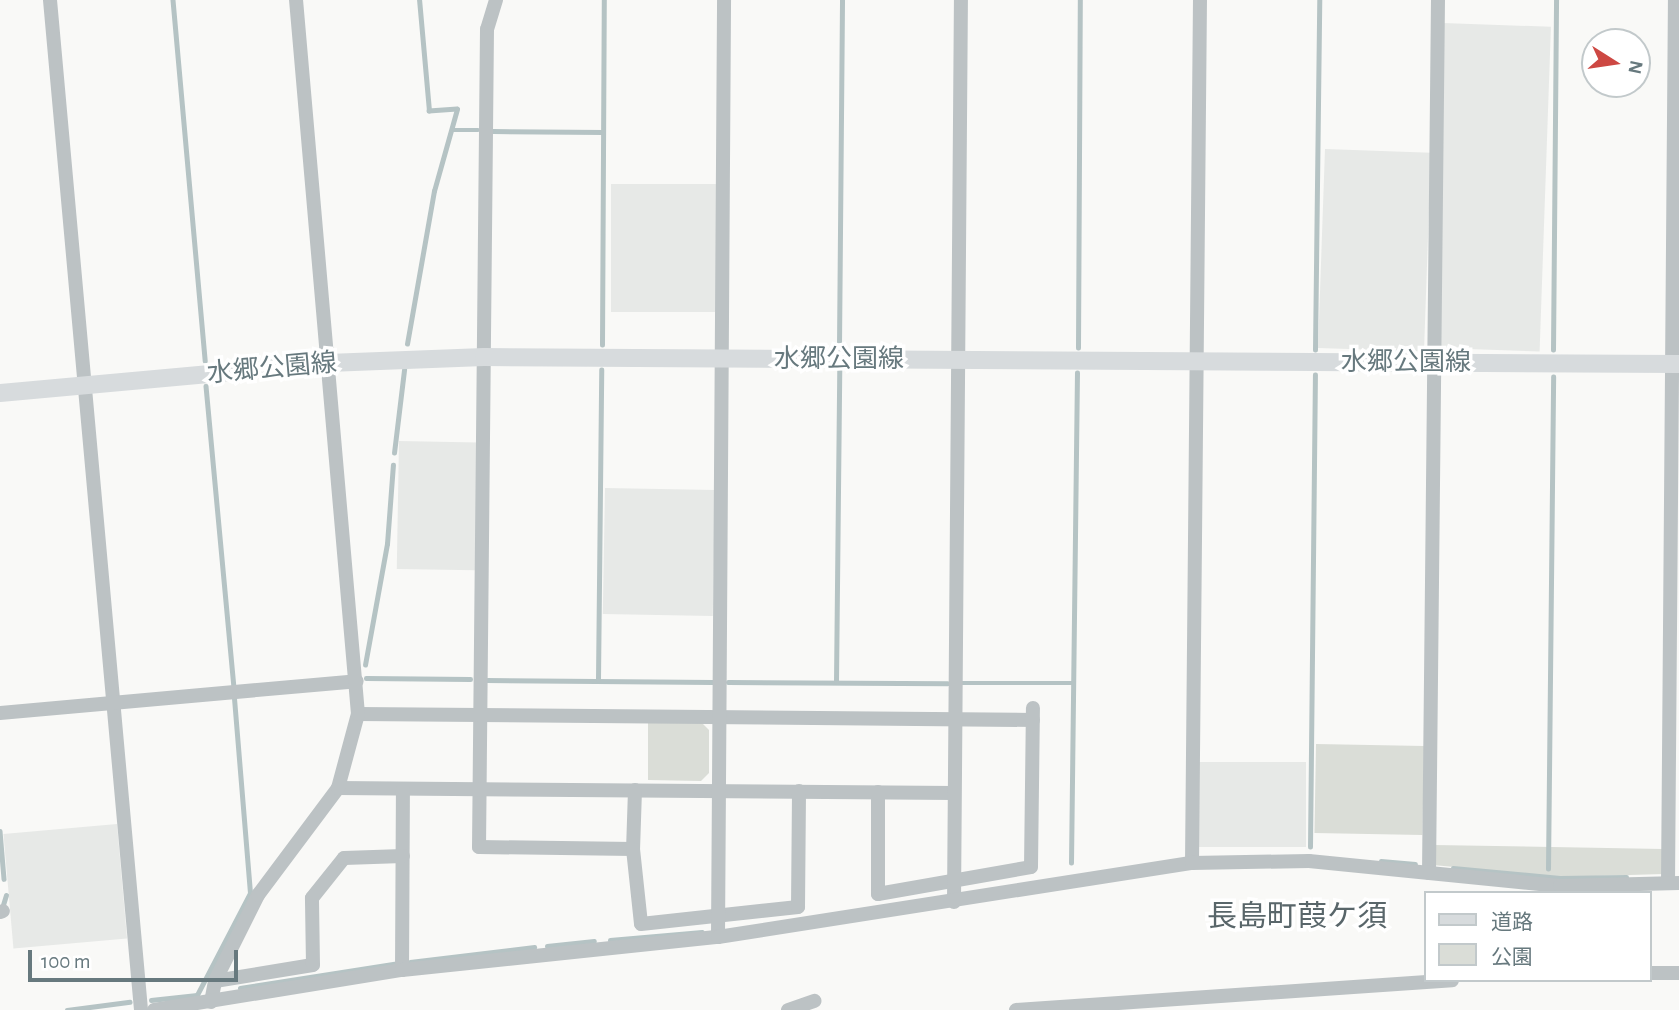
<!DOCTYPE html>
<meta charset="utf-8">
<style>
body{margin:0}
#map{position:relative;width:1679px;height:1010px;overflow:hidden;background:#f9f9f7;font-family:"Alegreya Sans","Noto Sans JP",sans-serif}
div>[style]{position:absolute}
.built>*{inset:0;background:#e7e9e7;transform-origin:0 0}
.green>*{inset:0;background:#daddd7;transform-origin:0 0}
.stream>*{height:4.5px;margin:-2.25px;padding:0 2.25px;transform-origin:2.25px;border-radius:2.25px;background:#b5c3c4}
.minor>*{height:14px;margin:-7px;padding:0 7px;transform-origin:7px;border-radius:7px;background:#bcc2c4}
.major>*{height:18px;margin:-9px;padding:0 9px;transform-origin:9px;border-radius:9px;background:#d7dbdd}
span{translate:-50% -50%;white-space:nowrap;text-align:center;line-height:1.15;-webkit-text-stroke:7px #fff;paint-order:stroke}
.street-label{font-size:26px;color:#67797e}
.quarter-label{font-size:30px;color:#59666a}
.legend{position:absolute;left:1424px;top:891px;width:228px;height:91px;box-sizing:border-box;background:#fff;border:2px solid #c2c9cb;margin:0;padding:9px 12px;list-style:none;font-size:21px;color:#67797e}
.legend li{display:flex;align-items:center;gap:14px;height:35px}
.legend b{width:35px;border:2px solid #c2c9cb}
.north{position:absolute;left:1581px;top:28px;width:70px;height:70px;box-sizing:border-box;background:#fff;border:2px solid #c2c9cb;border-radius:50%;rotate:102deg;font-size:19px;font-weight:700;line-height:28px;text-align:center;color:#67797e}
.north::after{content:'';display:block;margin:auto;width:24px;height:32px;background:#cd4843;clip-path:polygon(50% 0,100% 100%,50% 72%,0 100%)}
.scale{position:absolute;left:28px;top:950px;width:210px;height:32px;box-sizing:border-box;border:4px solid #67797e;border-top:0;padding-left:9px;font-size:21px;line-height:24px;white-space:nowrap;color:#67797e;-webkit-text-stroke:5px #fff;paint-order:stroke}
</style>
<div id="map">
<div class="built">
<div style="left:1443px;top:23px;width:108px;height:325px;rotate:2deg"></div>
<div style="left:1325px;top:149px;width:106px;height:199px;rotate:2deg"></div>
<div style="left:716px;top:184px;width:128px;height:105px;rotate:90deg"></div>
<div style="left:399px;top:441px;width:79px;height:128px;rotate:1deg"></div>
<div style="left:605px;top:488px;width:110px;height:126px;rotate:1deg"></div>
<div style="left:1199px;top:762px;width:107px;height:85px"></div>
<div style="left:117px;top:824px;width:115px;height:114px;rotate:85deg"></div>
</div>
<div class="green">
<div style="clip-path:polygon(648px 722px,702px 723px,709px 730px,709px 773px,701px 781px,648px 780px)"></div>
<div style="left:1424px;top:746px;width:89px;height:108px;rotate:91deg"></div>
<div style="clip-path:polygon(1434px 845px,1663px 849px,1664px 874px,1560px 877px,1433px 865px)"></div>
</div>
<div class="stream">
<div style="left:173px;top:0;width:362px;rotate:84.9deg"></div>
<div style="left:452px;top:130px;width:26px"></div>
<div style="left:493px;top:131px;width:110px;rotate:0.5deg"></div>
<div style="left:407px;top:344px;width:155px;rotate:-80deg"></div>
<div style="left:434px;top:191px;width:85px;rotate:-74.3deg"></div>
<div style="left:457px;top:109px;width:28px;rotate:176deg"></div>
<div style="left:429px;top:111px;width:111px;rotate:-95.1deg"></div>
<div style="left:602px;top:345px;width:345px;rotate:-89.7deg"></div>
<div style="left:839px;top:346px;width:346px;rotate:-89.5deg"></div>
<div style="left:1078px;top:348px;width:348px;rotate:-89.7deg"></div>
<div style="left:1315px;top:350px;width:350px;rotate:-89.3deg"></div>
<div style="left:1553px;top:350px;width:350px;rotate:-89.5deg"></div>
<div style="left:206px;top:386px;width:302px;rotate:84.7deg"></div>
<div style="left:394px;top:453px;width:84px;rotate:-83.1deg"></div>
<div style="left:365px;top:665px;width:123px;rotate:-79.7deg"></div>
<div style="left:387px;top:544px;width:79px;rotate:-85.7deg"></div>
<div style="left:366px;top:678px;width:104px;rotate:0.6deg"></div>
<div style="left:486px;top:680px;width:226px;rotate:0.5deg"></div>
<div style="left:598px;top:680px;width:310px;rotate:-89.4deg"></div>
<div style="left:728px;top:682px;width:219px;rotate:0.3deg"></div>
<div style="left:836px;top:682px;width:312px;rotate:-89.4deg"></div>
<div style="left:961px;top:683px;width:112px"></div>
<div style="left:0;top:831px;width:48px;rotate:85.2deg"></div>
<div style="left:1310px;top:847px;width:472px;rotate:-89.4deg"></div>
<div style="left:1381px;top:861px;width:34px;rotate:5deg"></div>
<div style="left:1071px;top:863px;width:490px;rotate:-89.3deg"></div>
<div style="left:1453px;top:868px;width:107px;rotate:5.3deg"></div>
<div style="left:1560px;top:878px;width:66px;rotate:-0.9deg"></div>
<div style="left:1548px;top:869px;width:492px;rotate:-89.4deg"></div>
<div style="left:3px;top:905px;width:10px;rotate:-73deg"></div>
<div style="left:610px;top:940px;width:92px;rotate:-5deg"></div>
<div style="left:547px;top:946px;width:47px;rotate:-6.1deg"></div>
<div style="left:410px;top:962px;width:125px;rotate:-6.9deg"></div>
<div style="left:240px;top:988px;width:156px;rotate:-8.9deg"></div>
<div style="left:151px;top:1000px;width:46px;rotate:-6.2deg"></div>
<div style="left:197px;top:995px;width:115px;rotate:-62.5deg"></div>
<div style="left:250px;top:893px;width:195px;rotate:-94.7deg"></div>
<div style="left:67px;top:1010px;width:63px;rotate:-7.4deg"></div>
</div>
<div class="minor">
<div style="left:50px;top:0;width:1014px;rotate:84.85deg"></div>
<div style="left:496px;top:0;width:30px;rotate:107deg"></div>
<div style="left:487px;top:29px;width:818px;rotate:90.56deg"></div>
<div style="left:479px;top:847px;width:154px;rotate:0.7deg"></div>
<div style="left:0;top:713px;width:358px;rotate:-5.1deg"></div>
<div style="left:358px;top:714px;width:675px;rotate:0.51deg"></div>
<div style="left:338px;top:788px;width:616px;rotate:0.47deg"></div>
<div style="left:635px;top:790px;width:59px;rotate:91.9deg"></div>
<div style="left:633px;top:849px;width:75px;rotate:83.9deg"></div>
<div style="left:641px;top:924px;width:158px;rotate:-6.2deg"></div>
<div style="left:798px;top:907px;width:116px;rotate:-89.5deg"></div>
<div style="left:878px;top:792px;width:102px;rotate:90deg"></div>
<div style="left:878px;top:894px;width:155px;rotate:-10deg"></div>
<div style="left:1031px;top:867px;width:159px;rotate:-89.3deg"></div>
<div style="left:1192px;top:863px;width:863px;rotate:-89.47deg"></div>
<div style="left:1429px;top:873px;width:873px;rotate:-89.41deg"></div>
<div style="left:1668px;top:883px;width:883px;rotate:-89.55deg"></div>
<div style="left:954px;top:902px;width:902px;rotate:-89.56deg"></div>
<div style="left:0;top:912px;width:3px;rotate:-18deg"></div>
<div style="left:718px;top:937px;width:937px;rotate:-89.63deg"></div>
<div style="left:402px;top:970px;width:181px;rotate:-89.7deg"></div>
<div style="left:1649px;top:973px;width:30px"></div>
<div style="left:215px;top:981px;width:99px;rotate:-9.3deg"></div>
<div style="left:313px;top:965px;width:67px;rotate:-90.9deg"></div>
<div style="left:312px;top:898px;width:51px;rotate:-51.3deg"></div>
<div style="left:344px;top:858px;width:59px;rotate:-1.9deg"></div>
<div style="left:211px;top:1002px;width:21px;rotate:-79deg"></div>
<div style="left:215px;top:981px;width:96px;rotate:-63.4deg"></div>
<div style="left:258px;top:895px;width:134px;rotate:-53.2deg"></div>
<div style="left:338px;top:788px;width:77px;rotate:-74.9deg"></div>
<div style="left:358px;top:714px;width:717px;rotate:-94.96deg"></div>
<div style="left:154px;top:1010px;width:251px;rotate:-9.2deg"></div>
<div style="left:402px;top:970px;width:318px;rotate:-6deg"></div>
<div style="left:718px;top:937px;width:480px;rotate:-8.9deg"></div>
<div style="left:1192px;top:863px;width:117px;rotate:-1deg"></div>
<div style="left:1309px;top:861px;width:252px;rotate:5.7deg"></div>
<div style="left:1560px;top:886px;width:119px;rotate:-1.4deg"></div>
<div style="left:788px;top:1010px;width:28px;rotate:-19deg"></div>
<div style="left:1016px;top:1010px;width:437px;rotate:-3.9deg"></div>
</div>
<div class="major">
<div style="left:0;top:393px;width:329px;rotate:-5.2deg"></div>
<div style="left:328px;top:363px;width:156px;rotate:-2.2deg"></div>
<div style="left:484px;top:357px;width:1195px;rotate:0.34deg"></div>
</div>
<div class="street-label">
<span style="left:839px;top:360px">水郷公園線</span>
<span style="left:1406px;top:363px">水郷公園線</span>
<span style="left:272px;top:369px;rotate:-5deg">水郷公園線</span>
</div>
<div class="quarter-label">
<span style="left:1297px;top:917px">長島町葭ケ須</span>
</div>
<ul class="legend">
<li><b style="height:9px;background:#d7dbdd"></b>道路</li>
<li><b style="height:19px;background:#daddd7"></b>公園</li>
</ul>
<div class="north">N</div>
<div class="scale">100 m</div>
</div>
